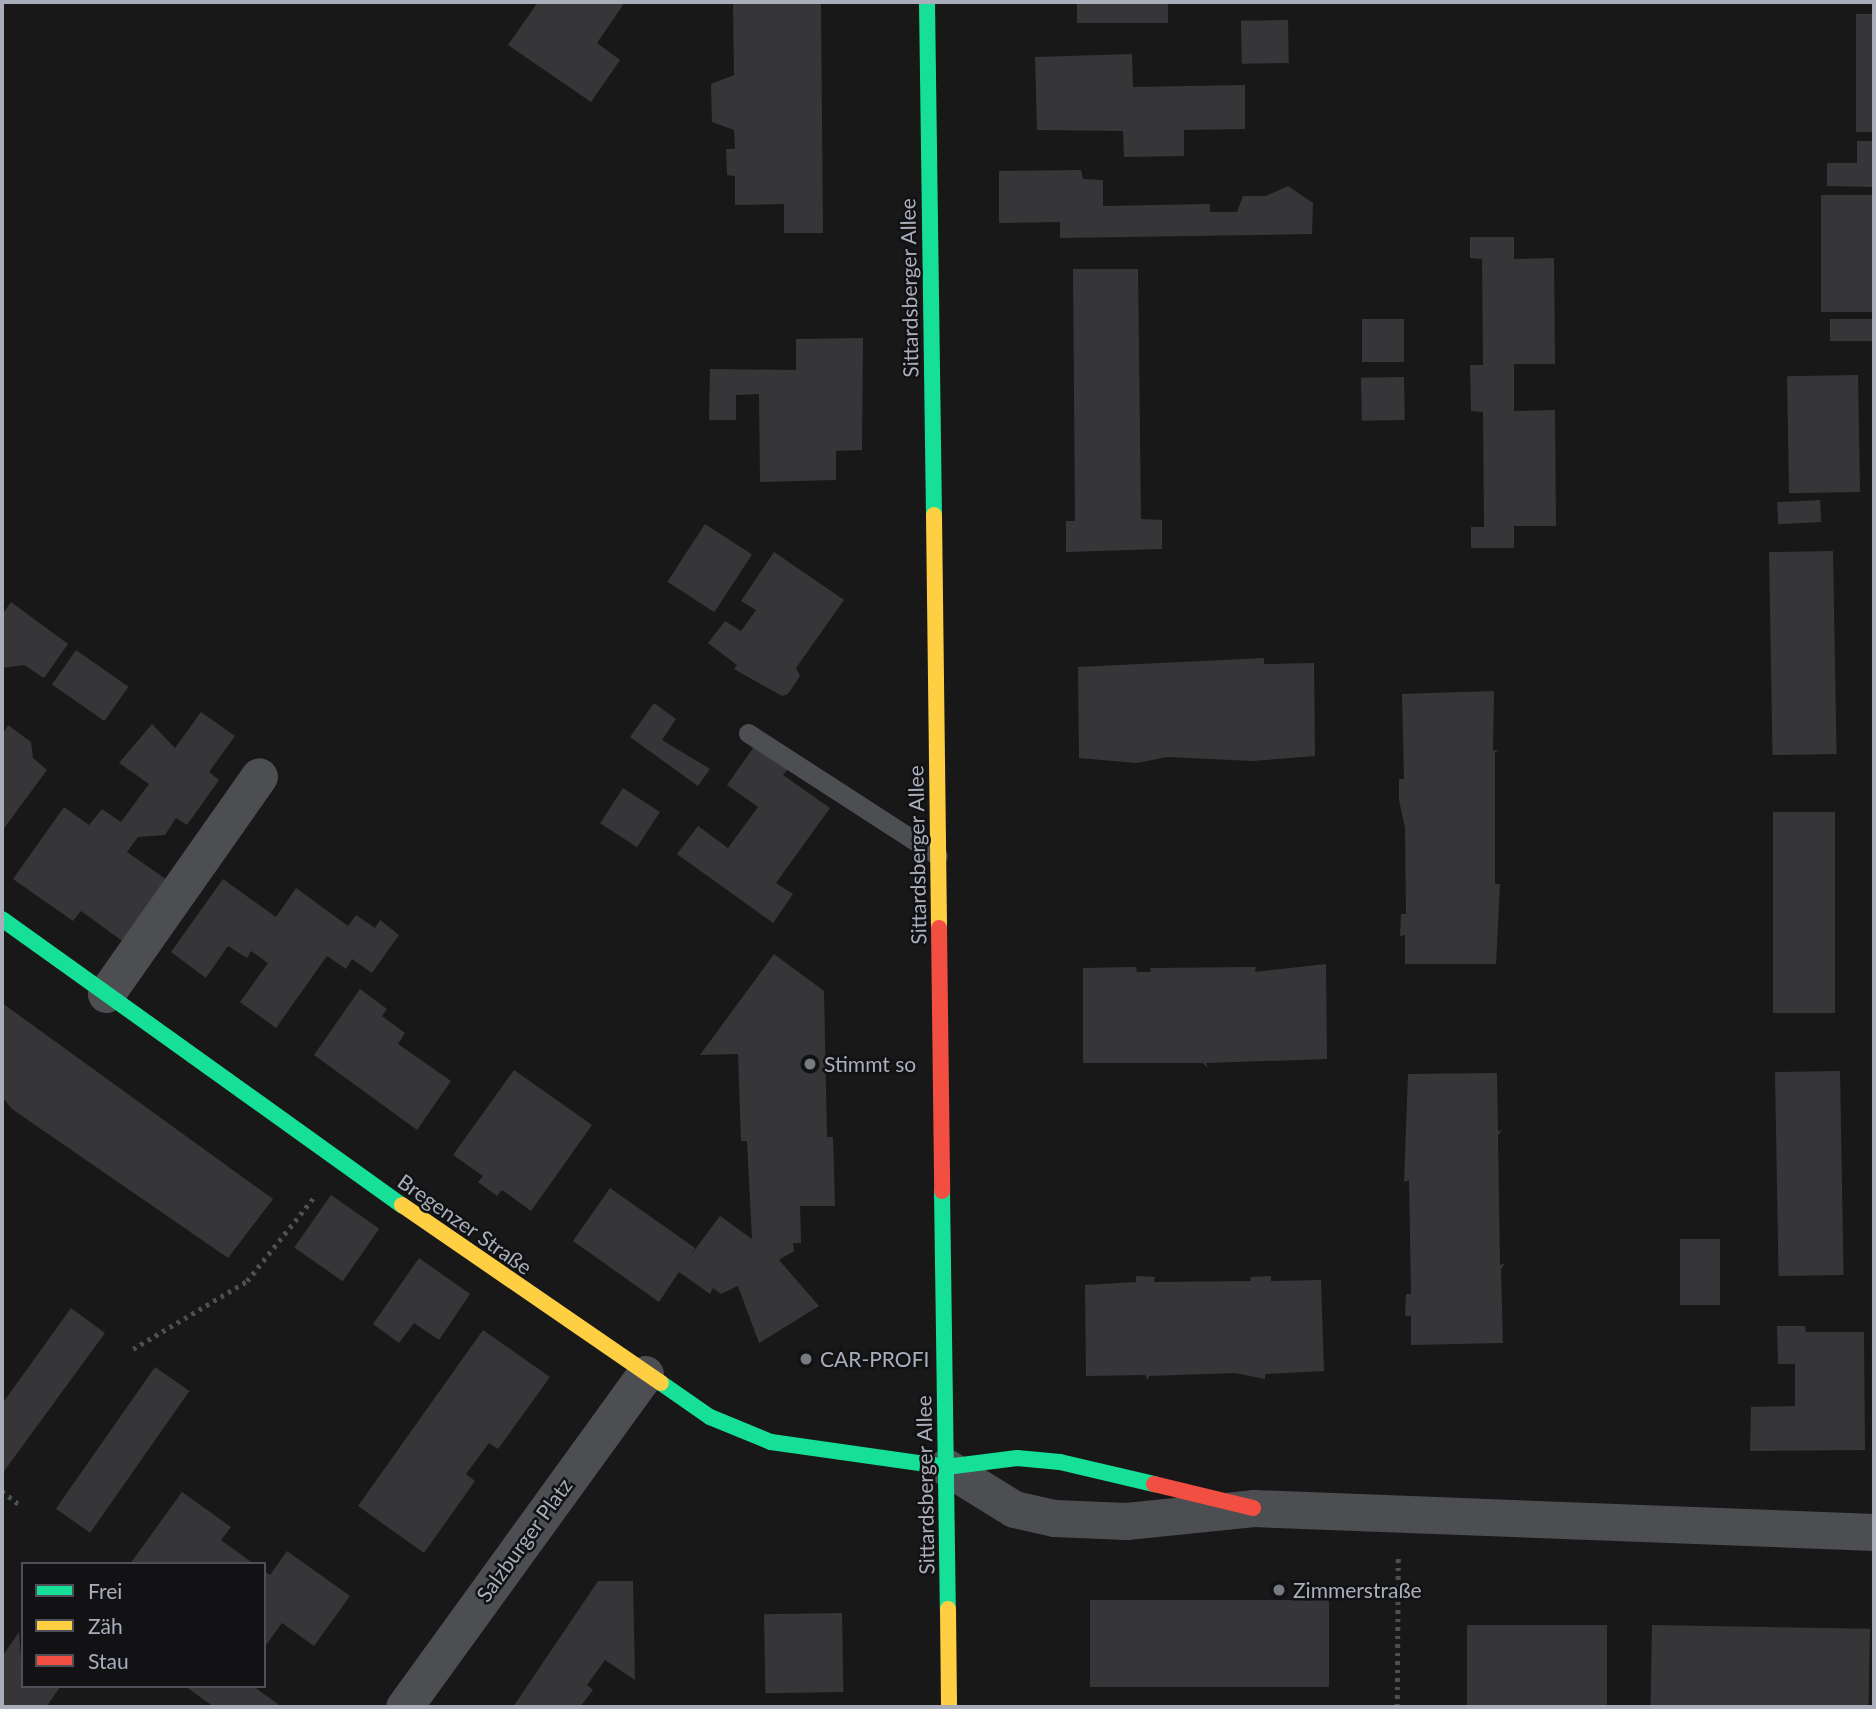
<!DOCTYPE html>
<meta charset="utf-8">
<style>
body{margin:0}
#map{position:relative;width:1876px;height:1709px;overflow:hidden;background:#181818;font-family:Lato,sans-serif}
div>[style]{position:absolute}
.building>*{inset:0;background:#363638;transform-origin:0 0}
.path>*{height:4.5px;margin-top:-2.25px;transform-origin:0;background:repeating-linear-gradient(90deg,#4e4f53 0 3.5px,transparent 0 8.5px)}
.lane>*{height:19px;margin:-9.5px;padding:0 9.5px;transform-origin:9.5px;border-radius:9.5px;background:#4c4e51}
.street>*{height:37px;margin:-18.5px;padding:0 18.5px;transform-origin:18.5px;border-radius:18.5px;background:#4c4e51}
.fast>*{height:16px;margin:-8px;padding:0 8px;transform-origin:8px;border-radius:8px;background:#16e098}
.slow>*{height:16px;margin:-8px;padding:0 8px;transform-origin:8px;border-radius:8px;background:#ffcf43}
.jam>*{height:16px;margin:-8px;padding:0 8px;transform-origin:8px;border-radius:8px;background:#f24e42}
.dots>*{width:19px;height:19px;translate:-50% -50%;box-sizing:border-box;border:4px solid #121215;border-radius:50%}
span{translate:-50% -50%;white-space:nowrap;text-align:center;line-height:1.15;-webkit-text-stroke:5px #121215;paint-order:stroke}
.street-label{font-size:21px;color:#a9aeba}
.poi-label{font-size:21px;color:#a9aeba}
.left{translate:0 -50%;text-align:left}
.frame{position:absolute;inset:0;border:4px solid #a9aeba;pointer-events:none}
.legend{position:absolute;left:21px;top:1562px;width:245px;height:126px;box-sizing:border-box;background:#121215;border:2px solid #4e5057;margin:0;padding:9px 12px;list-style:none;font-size:21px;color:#a9aeba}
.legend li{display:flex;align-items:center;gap:14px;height:35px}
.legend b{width:35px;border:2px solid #4e5057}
</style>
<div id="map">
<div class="building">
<div style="clip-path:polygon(538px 2px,625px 2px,597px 43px,620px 60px,591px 102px,508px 45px)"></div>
<div style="clip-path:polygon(733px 2px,821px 2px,823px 233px,784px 233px,784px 204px,735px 205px,735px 176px,727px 175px,726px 149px,735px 149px,734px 130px,712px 122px,711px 84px,734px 75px)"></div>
<div style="left:1077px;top:2px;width:91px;height:21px"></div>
<div style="left:1874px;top:14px;width:118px;height:18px;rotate:90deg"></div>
<div style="left:1288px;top:20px;width:43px;height:47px;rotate:89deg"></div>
<div style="clip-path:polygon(1132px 54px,1133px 87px,1245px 85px,1245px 129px,1184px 130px,1184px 156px,1124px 157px,1123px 131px,1037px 130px,1035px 57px)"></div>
<div style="clip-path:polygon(1857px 141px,1874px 141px,1874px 187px,1827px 186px,1827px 163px,1857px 163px)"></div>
<div style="clip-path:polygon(1081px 170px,1083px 179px,1103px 180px,1103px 206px,1210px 204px,1210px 212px,1237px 212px,1243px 196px,1266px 196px,1288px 186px,1313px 203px,1312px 234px,1060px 238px,1060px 222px,999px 223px,999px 171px)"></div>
<div style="left:1821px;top:195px;width:53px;height:117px"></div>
<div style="clip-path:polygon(1470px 237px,1514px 237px,1514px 259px,1554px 258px,1555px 364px,1514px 364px,1514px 411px,1555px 410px,1556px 526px,1514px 526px,1514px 548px,1471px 548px,1471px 527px,1484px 527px,1483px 412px,1471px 411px,1470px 365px,1483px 365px,1482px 259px,1470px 258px)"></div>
<div style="clip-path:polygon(1073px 269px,1138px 269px,1141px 519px,1162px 520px,1162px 549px,1066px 552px,1066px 521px,1075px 521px)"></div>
<div style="left:1362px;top:319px;width:42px;height:43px"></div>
<div style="left:1874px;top:319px;width:22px;height:44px;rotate:90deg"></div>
<div style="clip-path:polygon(863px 338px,862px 450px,836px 451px,836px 480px,760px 482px,759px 394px,736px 395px,736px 420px,709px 420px,710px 369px,796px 370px,796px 339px)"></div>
<div style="left:1858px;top:375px;width:117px;height:71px;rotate:89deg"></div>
<div style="left:1404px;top:377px;width:43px;height:43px;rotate:89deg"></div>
<div style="left:1820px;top:500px;width:22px;height:43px;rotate:87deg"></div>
<div style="left:705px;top:524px;width:56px;height:69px;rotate:33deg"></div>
<div style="left:1833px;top:551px;width:203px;height:64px;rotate:89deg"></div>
<div style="clip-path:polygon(774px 552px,844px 600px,796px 668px,800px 676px,788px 694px,782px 696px,734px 669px,737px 665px,708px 643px,725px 621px,741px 631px,756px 610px,741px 601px)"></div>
<div style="clip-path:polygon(11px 602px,68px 644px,44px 678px,24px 665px,2px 668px,2px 615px)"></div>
<div style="left:76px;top:650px;width:64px;height:42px;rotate:35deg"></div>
<div style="clip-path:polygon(1264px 658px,1264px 664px,1314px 663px,1315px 756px,1252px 761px,1167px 757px,1137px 763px,1079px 758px,1078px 667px)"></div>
<div style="clip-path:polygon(1494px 691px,1493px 750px,1499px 751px,1495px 752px,1495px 884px,1500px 884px,1496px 964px,1405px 964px,1405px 935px,1400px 936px,1401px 914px,1406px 914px,1405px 828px,1399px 800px,1399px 779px,1404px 779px,1402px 694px)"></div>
<div style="clip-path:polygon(654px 703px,676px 719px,662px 740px,710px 769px,698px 786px,630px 737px)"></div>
<div style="clip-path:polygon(201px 712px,235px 736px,209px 772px,219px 780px,187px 825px,176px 818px,165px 835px,138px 837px,127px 852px,170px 882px,125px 943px,81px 911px,73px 921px,13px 879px,64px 807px,89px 825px,102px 809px,121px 822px,149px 784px,119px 763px,152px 724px,175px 748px)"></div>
<div style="clip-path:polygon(8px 725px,31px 742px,33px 758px,47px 770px,2px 831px,2px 735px)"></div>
<div style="clip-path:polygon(756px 744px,789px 768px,783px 775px,830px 808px,776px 883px,793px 894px,773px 923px,677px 854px,698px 826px,728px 848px,758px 807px,727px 785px)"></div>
<div style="left:623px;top:788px;width:44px;height:42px;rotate:33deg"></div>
<div style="left:1773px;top:812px;width:62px;height:201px"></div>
<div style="clip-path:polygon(223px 879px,276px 917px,296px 888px,348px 926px,356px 915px,375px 928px,380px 920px,399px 935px,372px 973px,352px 959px,346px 969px,327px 956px,276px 1028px,240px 1002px,268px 963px,251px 951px,247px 958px,228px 946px,206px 978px,171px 952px)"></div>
<div style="clip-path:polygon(774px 954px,824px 991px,827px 1137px,833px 1137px,835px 1206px,800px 1206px,801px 1243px,793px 1243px,794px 1251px,779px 1260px,819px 1306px,759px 1343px,738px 1286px,721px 1294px,713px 1288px,710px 1294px,679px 1272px,659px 1302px,573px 1241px,610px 1188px,695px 1248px,690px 1256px,720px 1216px,752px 1239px,747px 1141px,741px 1141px,738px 1054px,700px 1055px)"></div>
<div style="clip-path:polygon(1326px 964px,1327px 1059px,1206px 1063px,1208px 1068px,1203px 1063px,1083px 1063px,1083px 968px,1136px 967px,1137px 972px,1151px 972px,1150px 968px,1256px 967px,1255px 972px)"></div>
<div style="clip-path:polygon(360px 989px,387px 1009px,382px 1016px,405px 1033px,398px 1044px,451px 1081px,417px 1130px,314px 1055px)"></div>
<div style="clip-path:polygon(2px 1003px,273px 1199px,228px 1258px,12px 1109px,2px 1097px)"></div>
<div style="clip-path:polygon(514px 1070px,592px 1125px,531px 1211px,502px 1190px,497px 1196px,478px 1182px,483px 1176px,453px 1155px)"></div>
<div style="left:1840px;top:1071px;width:204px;height:65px;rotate:89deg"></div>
<div style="clip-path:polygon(1497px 1073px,1498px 1131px,1502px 1130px,1498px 1135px,1500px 1265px,1505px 1263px,1501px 1269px,1503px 1343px,1411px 1345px,1411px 1316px,1405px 1316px,1406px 1294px,1411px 1294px,1409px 1180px,1404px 1182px,1408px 1074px)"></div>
<div style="left:331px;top:1195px;width:59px;height:64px;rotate:35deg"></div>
<div style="left:1680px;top:1239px;width:40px;height:66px"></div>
<div style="clip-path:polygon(419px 1258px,470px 1294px,439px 1340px,414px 1323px,399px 1343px,373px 1324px)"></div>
<div style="clip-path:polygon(1136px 1276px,1155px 1277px,1154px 1282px,1251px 1281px,1250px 1277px,1271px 1276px,1271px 1281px,1321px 1280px,1324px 1371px,1265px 1374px,1265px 1379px,1235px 1373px,1149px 1376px,1148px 1380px,1145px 1375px,1086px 1376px,1085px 1285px,1136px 1282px)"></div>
<div style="clip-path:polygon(71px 1308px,105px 1333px,2px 1474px,2px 1404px)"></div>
<div style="clip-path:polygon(1777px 1326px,1805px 1326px,1806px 1332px,1864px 1332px,1865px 1450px,1750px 1451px,1751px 1407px,1795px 1406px,1795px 1364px,1778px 1364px)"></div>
<div style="clip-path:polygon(483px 1330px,550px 1377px,498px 1449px,489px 1443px,466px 1474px,475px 1481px,424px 1553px,358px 1506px)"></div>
<div style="left:155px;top:1367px;width:42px;height:173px;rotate:35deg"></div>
<div style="clip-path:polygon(182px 1492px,231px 1527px,221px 1540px,254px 1564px,130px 1564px)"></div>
<div style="clip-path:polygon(287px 1551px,350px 1596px,314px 1646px,282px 1623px,264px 1648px,264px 1571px,270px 1575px)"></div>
<div style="clip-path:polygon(598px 1581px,633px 1581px,635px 1680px,605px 1660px,587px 1685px,593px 1690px,580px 1707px,513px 1707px)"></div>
<div style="left:1090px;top:1600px;width:239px;height:87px"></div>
<div style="left:842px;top:1613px;width:79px;height:78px;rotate:89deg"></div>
<div style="left:1467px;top:1625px;width:140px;height:82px"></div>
<div style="left:1652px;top:1625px;width:218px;height:82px;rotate:1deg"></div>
<div style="clip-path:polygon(19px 1632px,23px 1686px,61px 1686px,46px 1707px,2px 1707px,2px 1657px)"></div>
<div style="clip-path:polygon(185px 1686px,253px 1686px,282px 1707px,214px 1707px)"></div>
</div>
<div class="path">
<div style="left:133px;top:1349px;width:133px;rotate:-30.8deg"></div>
<div style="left:247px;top:1281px;width:107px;rotate:-51.4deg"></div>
<div style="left:2px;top:1491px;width:23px;rotate:38deg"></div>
<div style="left:1397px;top:1707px;width:150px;rotate:-89.6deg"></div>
</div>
<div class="lane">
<div style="left:748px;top:733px;width:226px;rotate:32.9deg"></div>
</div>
<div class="street">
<div style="left:106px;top:994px;width:266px;rotate:-54.9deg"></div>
<div style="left:946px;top:1467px;width:80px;rotate:31.7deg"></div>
<div style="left:1014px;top:1509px;width:41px;rotate:12.7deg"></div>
<div style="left:1054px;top:1518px;width:72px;rotate:2.4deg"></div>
<div style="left:1126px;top:1521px;width:128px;rotate:-5.8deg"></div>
<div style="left:1253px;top:1508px;width:621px;rotate:2.21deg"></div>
<div style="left:404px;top:1707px;width:411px;rotate:-54.1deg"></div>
</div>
<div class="fast">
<div style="left:927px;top:2px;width:513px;rotate:89.22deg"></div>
<div style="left:2px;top:919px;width:492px;rotate:35.6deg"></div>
<div style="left:942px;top:1191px;width:418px;rotate:89.2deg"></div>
<div style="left:661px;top:1383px;width:60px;rotate:34.8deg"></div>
<div style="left:710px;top:1417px;width:66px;rotate:22.3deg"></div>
<div style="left:771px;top:1442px;width:177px;rotate:8.1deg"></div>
<div style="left:946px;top:1467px;width:72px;rotate:-7.2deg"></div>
<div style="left:1017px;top:1458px;width:43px;rotate:5.3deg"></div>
<div style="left:1060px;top:1462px;width:97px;rotate:13.2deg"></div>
</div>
<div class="slow">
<div style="left:934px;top:515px;width:413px;rotate:89.3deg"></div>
<div style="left:402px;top:1205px;width:314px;rotate:34.5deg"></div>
<div style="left:948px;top:1609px;width:98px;rotate:89.4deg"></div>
</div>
<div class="jam">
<div style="left:939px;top:928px;width:263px;rotate:89.3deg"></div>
<div style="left:1154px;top:1484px;width:102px;rotate:13.6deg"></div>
</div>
<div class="dots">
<div style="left:810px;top:1064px;background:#767a81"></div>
<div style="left:806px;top:1359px;background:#767a81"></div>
<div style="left:1279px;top:1590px;background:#767a81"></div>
</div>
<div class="street-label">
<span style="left:909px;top:288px;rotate:-91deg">Sittardsberger Allee</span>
<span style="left:917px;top:855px;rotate:-91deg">Sittardsberger Allee</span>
<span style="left:465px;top:1224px;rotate:35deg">Bregenzer Straße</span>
<span style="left:925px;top:1485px;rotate:-91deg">Sittardsberger Allee</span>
<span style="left:524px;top:1540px;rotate:-54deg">Salzburger Platz</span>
</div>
<div class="poi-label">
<span class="left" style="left:824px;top:1064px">Stimmt so</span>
<span class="left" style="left:820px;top:1359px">CAR-PROFI</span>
<span class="left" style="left:1293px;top:1590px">Zimmerstraße</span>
</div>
<div class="frame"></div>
<ul class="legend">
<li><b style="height:9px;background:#16e098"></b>Frei</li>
<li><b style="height:9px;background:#ffcf43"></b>Zäh</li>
<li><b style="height:9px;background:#f24e42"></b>Stau</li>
</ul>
</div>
